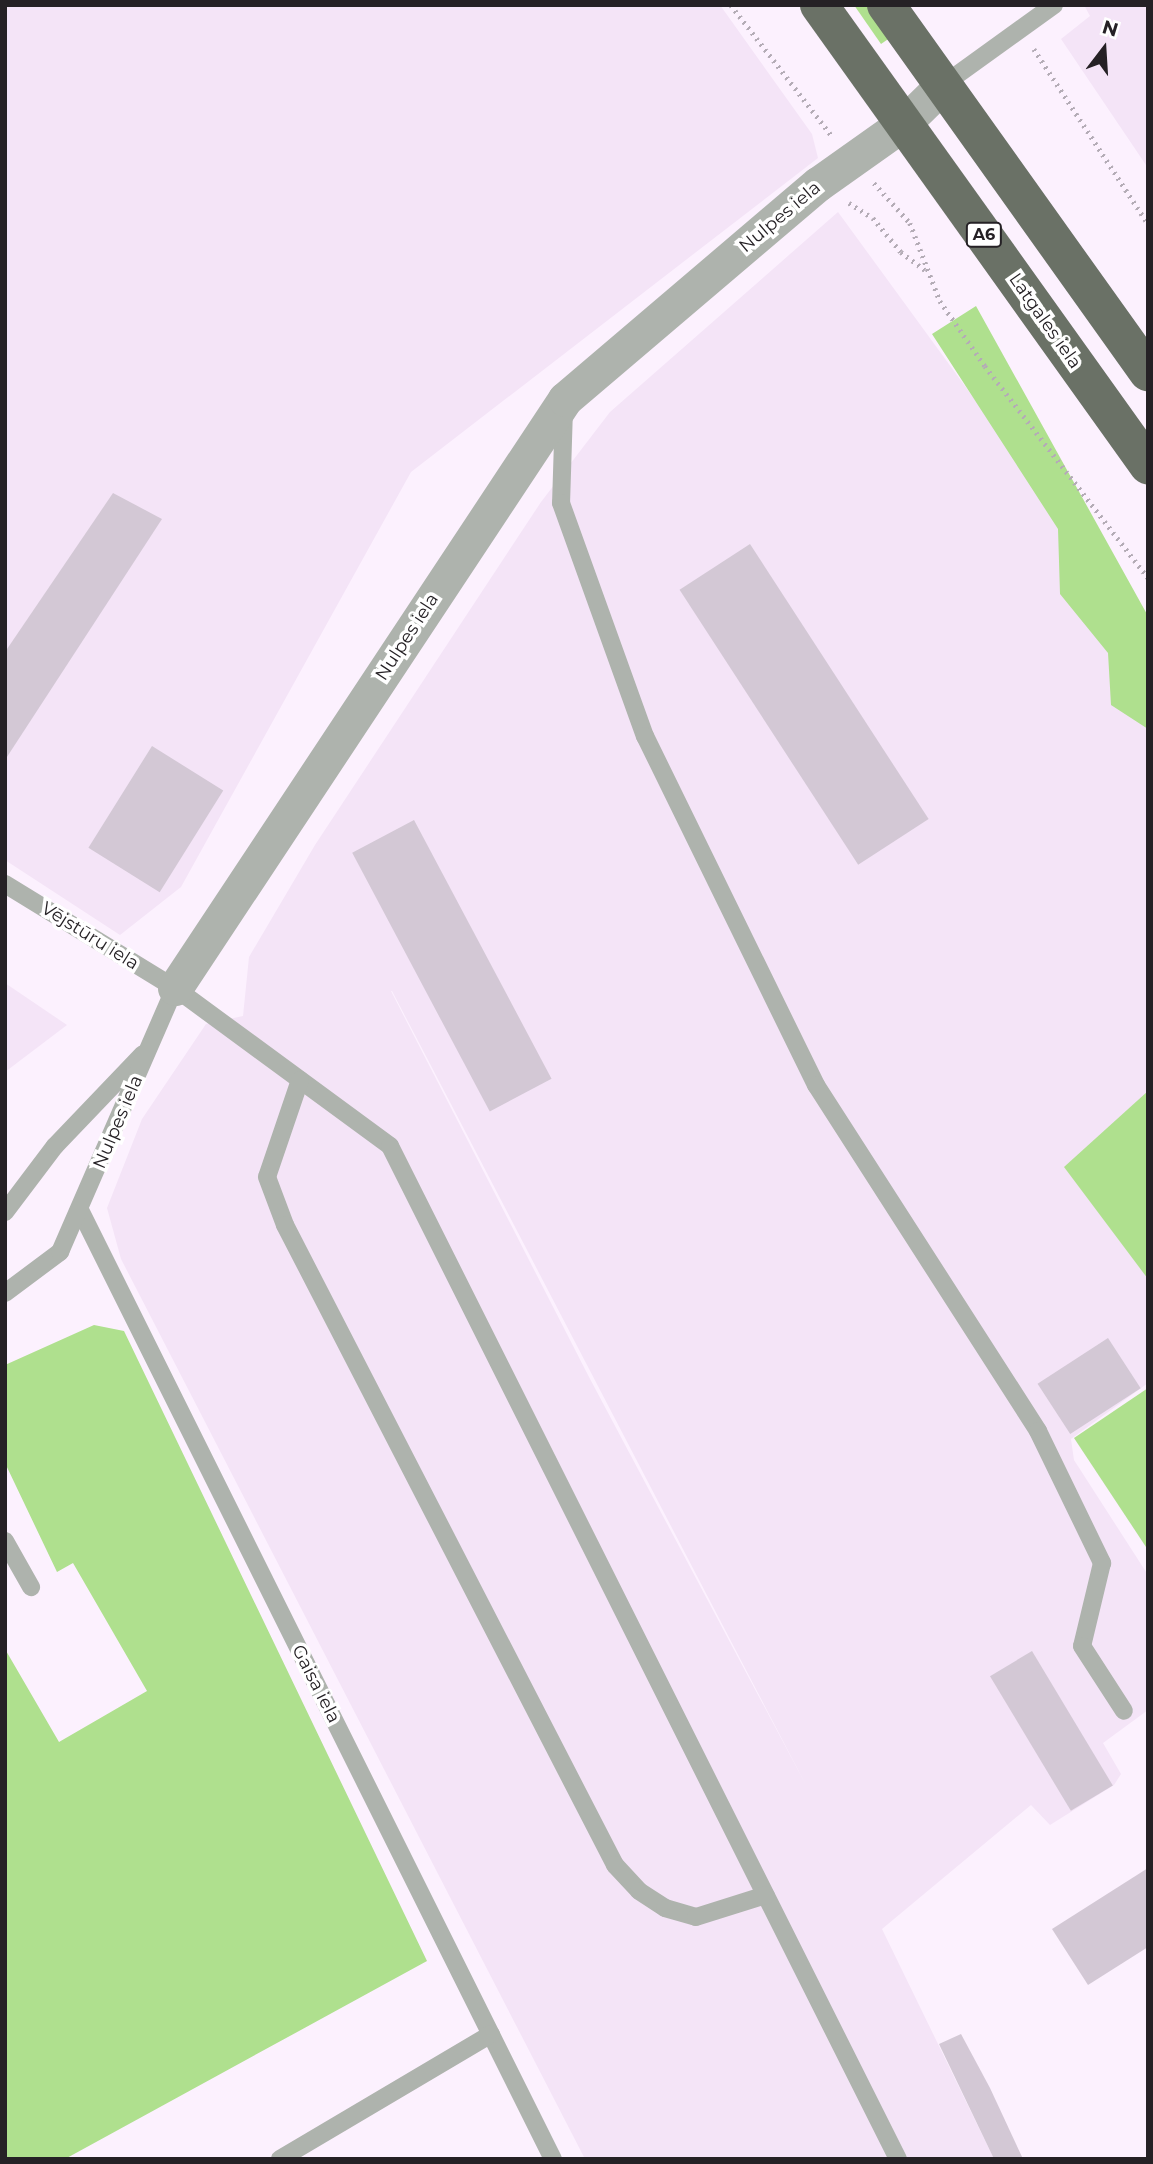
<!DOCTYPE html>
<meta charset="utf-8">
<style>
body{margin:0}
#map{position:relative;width:1153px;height:2164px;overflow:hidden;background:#fcf1fe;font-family:Montserrat,sans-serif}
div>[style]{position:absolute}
.built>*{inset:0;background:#f4e4f7}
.green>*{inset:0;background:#afe08e}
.building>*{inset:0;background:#d3c8d5;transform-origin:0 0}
.path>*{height:4.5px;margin-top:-2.25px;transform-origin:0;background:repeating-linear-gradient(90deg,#b4acb6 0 2px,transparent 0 7px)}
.service>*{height:18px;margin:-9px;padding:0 9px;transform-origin:9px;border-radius:9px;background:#aeb3ad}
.minor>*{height:35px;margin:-17.5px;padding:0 17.5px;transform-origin:17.5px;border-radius:17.5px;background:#aeb3ad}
.trunk>*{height:38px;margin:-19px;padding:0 19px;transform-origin:19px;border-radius:19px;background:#6a7166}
span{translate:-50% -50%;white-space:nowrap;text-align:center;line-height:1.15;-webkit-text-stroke:7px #fff;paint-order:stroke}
.shield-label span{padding:2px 5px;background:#fff;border:2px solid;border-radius:5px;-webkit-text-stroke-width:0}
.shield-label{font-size:16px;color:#252125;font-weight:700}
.street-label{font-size:18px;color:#252125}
.frame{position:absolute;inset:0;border:7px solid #252125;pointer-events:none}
.north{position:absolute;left:1069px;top:14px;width:70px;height:70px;-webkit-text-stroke:5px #fff;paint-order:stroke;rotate:17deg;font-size:19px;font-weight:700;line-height:28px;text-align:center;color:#252125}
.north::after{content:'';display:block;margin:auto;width:24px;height:32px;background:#252125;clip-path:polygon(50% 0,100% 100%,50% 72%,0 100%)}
</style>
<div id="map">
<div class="built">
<div style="clip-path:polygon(5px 5px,720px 5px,812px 134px,818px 158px,411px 472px,181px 887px,120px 935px,5px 860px)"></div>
<div style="clip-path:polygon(1084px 5px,1148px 5px,1148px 168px,1061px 39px,1090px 16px)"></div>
<div style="clip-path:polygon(evenodd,838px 212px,1148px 637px,1148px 1383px,1071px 1439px,1074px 1460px,1148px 1575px,1148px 1710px,1103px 1743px,1121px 1774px,1114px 1785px,1050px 1825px,1031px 1805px,882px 1929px,994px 2159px,585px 2159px,121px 1259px,107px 1208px,142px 1119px,206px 1024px,243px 1016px,249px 957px,315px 845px,541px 502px,610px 412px,838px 212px,391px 991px,392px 991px,807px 1787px,589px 1377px,391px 991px)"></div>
<div style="clip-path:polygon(5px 983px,67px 1025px,5px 1072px)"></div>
</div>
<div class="green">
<div style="clip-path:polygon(854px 5px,877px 5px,897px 33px,881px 44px)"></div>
<div style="clip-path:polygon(976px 306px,1148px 616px,1148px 729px,1111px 705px,1108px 653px,1060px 594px,1058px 529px,932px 334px)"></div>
<div style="clip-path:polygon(1148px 1091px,1148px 1279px,1064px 1167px)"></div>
<div style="clip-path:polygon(94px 1325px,124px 1331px,427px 1961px,65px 2159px,5px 2159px,5px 1649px,59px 1742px,147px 1691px,73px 1563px,57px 1572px,5px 1463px,5px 1365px)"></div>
<div style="clip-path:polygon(1148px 1388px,1148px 1550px,1074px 1438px)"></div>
</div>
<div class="building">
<div style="clip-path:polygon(113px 493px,162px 519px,5px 760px,5px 652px)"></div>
<div style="left:750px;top:544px;width:328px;height:84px;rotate:57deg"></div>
<div style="left:152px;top:746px;width:84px;height:120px;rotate:32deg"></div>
<div style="left:414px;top:820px;width:293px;height:70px;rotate:62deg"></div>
<div style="left:1108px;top:1338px;width:60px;height:84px;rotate:57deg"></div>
<div style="left:1032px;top:1651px;width:157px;height:49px;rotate:59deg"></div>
<div style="clip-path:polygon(1148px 1868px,1148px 1947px,1088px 1985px,1052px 1929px)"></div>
<div style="clip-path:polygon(961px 2034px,990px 2088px,1023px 2159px,994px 2159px,939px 2044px)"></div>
</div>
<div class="path">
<div style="left:731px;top:5px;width:164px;rotate:52.4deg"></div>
<div style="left:1034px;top:49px;width:209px;rotate:56.9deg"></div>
<div style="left:874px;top:183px;width:54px;rotate:48deg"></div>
<div style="left:910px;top:223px;width:84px;rotate:69deg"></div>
<div style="left:940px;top:301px;width:79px;rotate:55.3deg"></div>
<div style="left:985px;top:366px;width:267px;rotate:52.4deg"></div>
<div style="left:849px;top:203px;width:28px;rotate:32deg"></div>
<div style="left:873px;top:218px;width:44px;rotate:50.5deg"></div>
<div style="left:901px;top:252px;width:30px;rotate:37deg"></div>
</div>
<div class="service">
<div style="left:943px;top:85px;width:137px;rotate:-35.8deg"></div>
<div style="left:564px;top:409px;width:94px;rotate:91.8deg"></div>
<div style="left:561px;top:503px;width:248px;rotate:70.2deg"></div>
<div style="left:645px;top:736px;width:389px;rotate:63.9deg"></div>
<div style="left:816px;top:1085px;width:411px;rotate:57.3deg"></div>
<div style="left:1038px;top:1431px;width:147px;rotate:64.1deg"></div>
<div style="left:1102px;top:1563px;width:85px;rotate:103.5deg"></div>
<div style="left:1082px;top:1646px;width:77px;rotate:57.1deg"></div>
<div style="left:5px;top:884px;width:199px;rotate:31.5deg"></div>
<div style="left:175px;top:988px;width:267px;rotate:36.3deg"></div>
<div style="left:390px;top:1146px;width:1133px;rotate:63.37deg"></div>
<div style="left:300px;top:1080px;width:102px;rotate:108.8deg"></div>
<div style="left:267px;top:1177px;width:51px;rotate:69.4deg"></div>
<div style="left:285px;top:1225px;width:720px;rotate:62.72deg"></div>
<div style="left:615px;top:1865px;width:35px;rotate:47deg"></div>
<div style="left:639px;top:1891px;width:31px;rotate:33deg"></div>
<div style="left:665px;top:1908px;width:32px;rotate:16deg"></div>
<div style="left:696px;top:1917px;width:73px;rotate:-17.4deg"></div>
<div style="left:80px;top:1210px;width:1060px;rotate:63.51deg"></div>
<div style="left:5px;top:1212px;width:83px;rotate:-52.9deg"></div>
<div style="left:55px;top:1146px;width:127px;rotate:-46.3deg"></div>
<div style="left:5px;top:1293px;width:69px;rotate:-36.7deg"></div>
<div style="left:60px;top:1252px;width:288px;rotate:-66.5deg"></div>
<div style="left:5px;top:1541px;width:53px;rotate:60.5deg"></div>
<div style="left:280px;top:2159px;width:245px;rotate:-30.6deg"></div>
</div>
<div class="minor">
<div style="left:175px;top:988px;width:706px;rotate:-56.49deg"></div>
<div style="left:565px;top:399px;width:332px;rotate:-40.4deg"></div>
<div style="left:818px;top:184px;width:105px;rotate:-35.3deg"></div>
<div style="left:904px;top:123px;width:54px;rotate:-44.3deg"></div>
</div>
<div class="trunk">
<div style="left:819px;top:5px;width:566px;rotate:54.43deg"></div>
<div style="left:886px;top:5px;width:451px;rotate:54.5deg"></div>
</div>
<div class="shield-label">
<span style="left:984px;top:235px">A6</span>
</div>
<div class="street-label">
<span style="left:780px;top:217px;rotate:-40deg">Nulpes iela</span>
<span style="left:1045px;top:321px;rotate:55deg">Latgales iela</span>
<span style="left:407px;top:637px;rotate:-57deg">Nulpes iela</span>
<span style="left:90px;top:936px;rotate:32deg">Vējstūru iela</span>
<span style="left:118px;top:1122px;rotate:-67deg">Nulpes iela</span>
<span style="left:316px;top:1684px;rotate:63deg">Gaisa iela</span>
</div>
<div class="frame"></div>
<div class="north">N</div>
</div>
